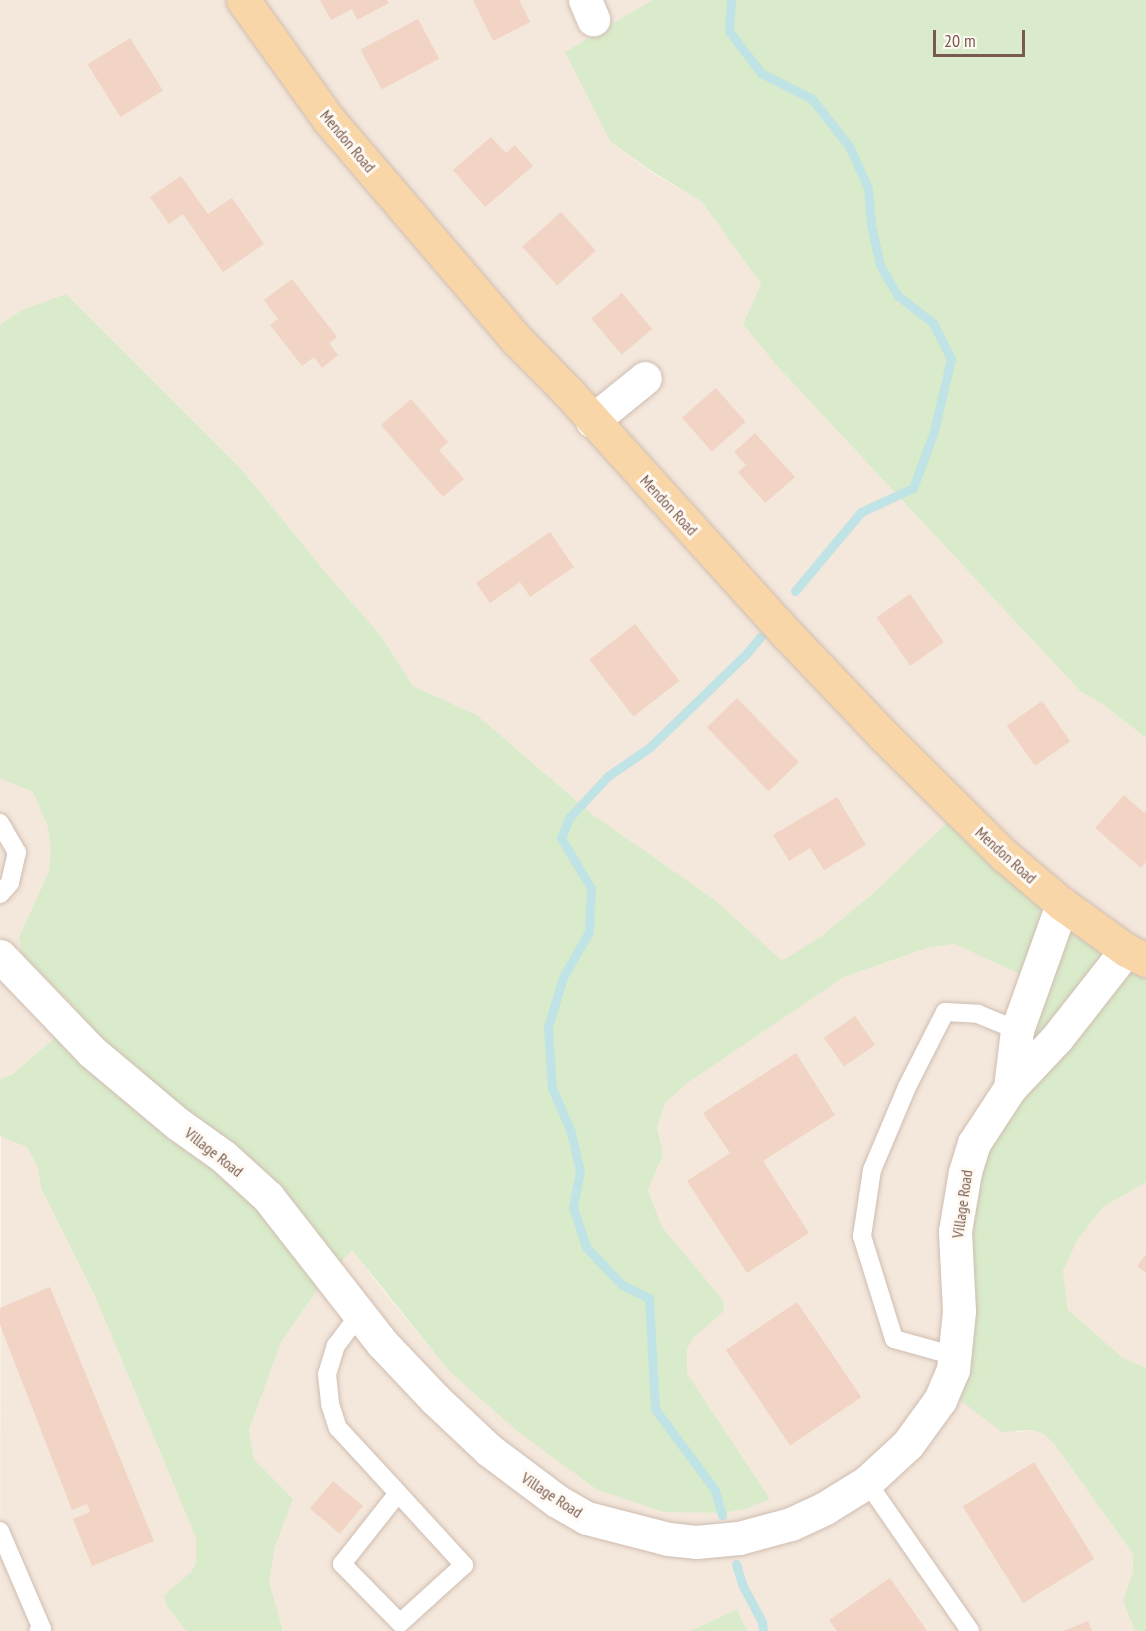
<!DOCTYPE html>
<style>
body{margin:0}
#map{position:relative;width:1146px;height:1631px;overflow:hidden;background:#fcf5ec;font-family:"PT Sans Narrow",sans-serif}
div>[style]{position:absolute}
.residential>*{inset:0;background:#f4e7db}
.green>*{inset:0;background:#d9ebca}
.stream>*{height:9px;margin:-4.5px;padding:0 4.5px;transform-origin:4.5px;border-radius:4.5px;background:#c0e3e6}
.building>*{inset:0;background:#f1d4c4;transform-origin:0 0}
.roads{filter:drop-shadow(0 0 2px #cfbdb1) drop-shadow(0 0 2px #cfbdb1)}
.service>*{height:18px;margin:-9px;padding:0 9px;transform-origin:9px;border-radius:9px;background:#fff}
.minor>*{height:33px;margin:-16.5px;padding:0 16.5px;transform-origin:16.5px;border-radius:16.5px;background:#fff}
.primary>*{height:33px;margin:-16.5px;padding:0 16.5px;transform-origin:16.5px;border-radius:16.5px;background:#f8d6a8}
span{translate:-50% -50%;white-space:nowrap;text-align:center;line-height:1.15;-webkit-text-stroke:6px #fff9f3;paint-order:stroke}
.street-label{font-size:16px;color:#785b4e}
.scale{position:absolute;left:933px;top:30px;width:92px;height:27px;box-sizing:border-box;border:3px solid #785b4e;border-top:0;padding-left:8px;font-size:18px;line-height:21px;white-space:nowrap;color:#785b4e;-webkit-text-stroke:4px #fff9f3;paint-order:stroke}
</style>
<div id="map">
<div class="residential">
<div style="clip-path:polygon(0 0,652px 0,565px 52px,610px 141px,650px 171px,702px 202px,761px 284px,743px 324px,776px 365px,1081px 692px,1101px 703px,1146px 738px,1146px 949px,878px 889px,823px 935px,782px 962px,715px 900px,592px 814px,477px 715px,413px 686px,379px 633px,336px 585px,242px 470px,66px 294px,0 325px)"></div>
<div style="clip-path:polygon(0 778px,33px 792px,47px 825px,51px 848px,49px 871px,19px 937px,21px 952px,77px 1010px,60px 1033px,12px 1075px,0 1079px)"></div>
<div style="clip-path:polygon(954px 944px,1027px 977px,1015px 1433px,1032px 1430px,1044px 1434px,1055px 1445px,1133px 1554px,1133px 1572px,1123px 1601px,1135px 1631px,747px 1631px,737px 1609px,690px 1631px,283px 1631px,269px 1581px,275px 1547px,293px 1499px,254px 1459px,249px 1430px,281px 1342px,318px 1289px,352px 1249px,376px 1282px,449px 1371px,517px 1431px,596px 1489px,663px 1512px,723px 1513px,770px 1499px,687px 1373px,687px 1349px,694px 1337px,724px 1310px,723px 1300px,662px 1227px,648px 1190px,663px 1155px,657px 1127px,665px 1102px,686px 1084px,844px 977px,927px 948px)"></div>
<div style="clip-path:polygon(1px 1135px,27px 1147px,38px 1168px,41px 1188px,95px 1296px,196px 1538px,196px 1563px,191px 1572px,164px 1595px,166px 1605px,186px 1631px,0 1631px)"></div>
<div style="clip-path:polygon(1146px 1182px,1146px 1368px,1122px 1357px,1068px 1310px,1063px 1271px,1077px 1241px,1103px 1207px)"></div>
</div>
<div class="green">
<div style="clip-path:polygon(652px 0,1146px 0,1146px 738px,1101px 703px,1081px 692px,776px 365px,743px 324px,761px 284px,702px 202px,650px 170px,610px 141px,565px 52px)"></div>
<div style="clip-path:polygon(66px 294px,242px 470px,336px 585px,379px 633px,413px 686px,477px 715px,592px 814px,715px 900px,782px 961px,823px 935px,878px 889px,953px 817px,1146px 949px,1146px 1182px,1103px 1207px,1077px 1241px,1063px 1271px,1068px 1310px,1122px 1357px,1146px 1368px,1146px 1631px,1135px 1631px,1123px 1601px,1133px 1572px,1133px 1554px,1055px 1445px,1044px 1434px,1032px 1430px,1002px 1432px,943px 1387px,960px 1216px,1027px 977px,954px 944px,927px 948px,844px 977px,686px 1084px,665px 1103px,657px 1127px,663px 1155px,648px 1190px,662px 1227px,723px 1300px,724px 1311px,694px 1337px,687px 1349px,687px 1373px,770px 1499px,745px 1509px,723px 1513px,663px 1512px,596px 1489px,517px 1431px,449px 1371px,352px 1250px,318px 1289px,281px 1342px,249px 1430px,254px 1459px,293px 1499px,275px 1547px,269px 1581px,283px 1631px,186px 1631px,166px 1605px,164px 1595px,191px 1572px,196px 1563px,196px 1538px,95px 1296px,41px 1188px,38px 1168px,27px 1147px,0 1136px,0 1079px,12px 1075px,60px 1033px,77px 1010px,21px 953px,19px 937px,49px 871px,51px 848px,47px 825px,33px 792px,0 778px,0 325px,22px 310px)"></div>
<div style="clip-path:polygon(737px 1609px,747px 1631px,690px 1631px,697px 1628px)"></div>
</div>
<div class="stream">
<div style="left:731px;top:0;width:31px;rotate:94deg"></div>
<div style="left:729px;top:31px;width:53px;rotate:52.7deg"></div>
<div style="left:761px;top:73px;width:57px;rotate:27deg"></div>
<div style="left:812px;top:99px;width:60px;rotate:51.8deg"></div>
<div style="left:849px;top:146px;width:46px;rotate:65.7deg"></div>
<div style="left:868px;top:188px;width:37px;rotate:85deg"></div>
<div style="left:871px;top:225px;width:41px;rotate:77.3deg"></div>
<div style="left:880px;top:265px;width:34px;rotate:60deg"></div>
<div style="left:897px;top:295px;width:46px;rotate:37.9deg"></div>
<div style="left:933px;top:323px;width:40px;rotate:63.4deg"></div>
<div style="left:951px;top:359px;width:74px;rotate:103.3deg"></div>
<div style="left:934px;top:431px;width:61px;rotate:110.2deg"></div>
<div style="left:913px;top:488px;width:57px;rotate:155.2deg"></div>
<div style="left:861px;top:512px;width:103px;rotate:129.9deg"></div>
<div style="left:722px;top:1515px;width:26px;rotate:-106deg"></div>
<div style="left:715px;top:1490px;width:101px;rotate:-126.5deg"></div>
<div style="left:655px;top:1409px;width:111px;rotate:-93.1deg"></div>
<div style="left:649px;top:1298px;width:30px;rotate:-154deg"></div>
<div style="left:622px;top:1285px;width:52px;rotate:-133.5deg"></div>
<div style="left:586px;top:1247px;width:42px;rotate:-108deg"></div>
<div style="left:573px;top:1207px;width:36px;rotate:-79deg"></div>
<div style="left:580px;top:1172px;width:41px;rotate:-102.7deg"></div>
<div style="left:571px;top:1132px;width:48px;rotate:-113.4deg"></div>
<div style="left:552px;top:1088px;width:61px;rotate:-93.8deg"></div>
<div style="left:548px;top:1027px;width:52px;rotate:-73.3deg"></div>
<div style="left:563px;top:977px;width:52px;rotate:-60deg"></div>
<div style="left:589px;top:932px;width:44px;rotate:-87.4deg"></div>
<div style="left:591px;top:888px;width:58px;rotate:-121deg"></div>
<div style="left:561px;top:838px;width:22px;rotate:-68deg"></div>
<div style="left:569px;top:818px;width:57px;rotate:-47.1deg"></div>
<div style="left:608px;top:776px;width:50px;rotate:-34.3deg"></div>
<div style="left:649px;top:748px;width:135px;rotate:-44.1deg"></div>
<div style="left:746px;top:654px;width:23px;rotate:-50deg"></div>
<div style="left:736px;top:1564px;width:21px;rotate:73deg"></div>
<div style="left:742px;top:1584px;width:43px;rotate:62.2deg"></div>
<div style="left:762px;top:1622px;width:9px;rotate:84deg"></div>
</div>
<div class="building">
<div style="clip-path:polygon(320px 0,387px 0,389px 3px,357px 20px,352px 9px,331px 20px)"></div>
<div style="clip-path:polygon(473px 0,519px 0,530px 22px,493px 41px)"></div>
<div style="left:418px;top:19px;width:45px;height:65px;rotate:62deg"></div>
<div style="left:130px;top:38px;width:62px;height:50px;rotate:58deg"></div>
<div style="clip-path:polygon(491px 137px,506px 153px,515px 145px,533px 166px,485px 207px,453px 170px)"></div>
<div style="clip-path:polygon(181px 176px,208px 214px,232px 198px,264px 244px,223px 272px,183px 214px,169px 224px,150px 197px)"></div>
<div style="left:561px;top:212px;width:52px;height:52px;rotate:48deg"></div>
<div style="clip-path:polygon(292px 279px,337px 337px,329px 343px,338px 355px,322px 368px,314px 357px,302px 366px,270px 325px,278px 319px,264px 300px)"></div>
<div style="left:622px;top:293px;width:47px;height:40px;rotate:50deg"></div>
<div style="left:716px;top:388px;width:45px;height:45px;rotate:49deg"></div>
<div style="clip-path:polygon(411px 399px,448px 442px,439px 450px,464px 479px,443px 497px,381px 425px)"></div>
<div style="clip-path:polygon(755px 433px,795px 477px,765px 503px,738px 472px,746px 465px,734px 452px)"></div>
<div style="clip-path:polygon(550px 532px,574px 567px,530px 597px,520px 582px,490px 603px,476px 583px)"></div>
<div style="left:910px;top:594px;width:59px;height:41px;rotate:55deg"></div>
<div style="left:635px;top:624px;width:72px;height:58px;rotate:52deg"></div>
<div style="left:737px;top:698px;width:89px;height:42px;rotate:46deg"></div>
<div style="left:1042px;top:701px;width:49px;height:43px;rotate:55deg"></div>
<div style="clip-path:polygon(1124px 795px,1144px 813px,1146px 810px,1146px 862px,1141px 868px,1095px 828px)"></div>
<div style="clip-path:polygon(837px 797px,866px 845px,824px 870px,810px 848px,789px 861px,773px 835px)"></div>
<div style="left:855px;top:1016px;width:35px;height:38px;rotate:55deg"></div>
<div style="clip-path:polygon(796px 1053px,835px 1115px,763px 1161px,809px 1233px,747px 1273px,687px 1181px,730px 1153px,703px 1113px)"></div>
<div style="clip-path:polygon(1146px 1255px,1146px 1273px,1137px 1266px)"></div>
<div style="clip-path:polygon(50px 1287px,154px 1541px,92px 1566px,73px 1519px,90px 1512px,87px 1504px,72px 1510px,0 1325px,0 1308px)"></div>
<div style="left:797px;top:1302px;width:115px;height:86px;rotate:56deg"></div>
<div style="left:1034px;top:1462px;width:114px;height:84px;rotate:58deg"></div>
<div style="left:333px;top:1481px;width:39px;height:36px;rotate:40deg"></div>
<div style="clip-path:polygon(890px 1578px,927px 1631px,837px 1631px,829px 1620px)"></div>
<div style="clip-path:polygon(1088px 1621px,1092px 1631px,1063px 1631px)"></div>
</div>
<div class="roads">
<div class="service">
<div style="left:0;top:823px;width:34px;rotate:60deg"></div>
<div style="left:17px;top:852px;width:32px;rotate:103deg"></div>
<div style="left:10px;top:883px;width:15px;rotate:132deg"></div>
<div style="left:359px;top:1315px;width:38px;rotate:127deg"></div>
<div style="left:336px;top:1345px;width:30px;rotate:107deg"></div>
<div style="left:327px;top:1374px;width:30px;rotate:84deg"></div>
<div style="left:330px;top:1404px;width:25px;rotate:72deg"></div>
<div style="left:338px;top:1428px;width:88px;rotate:47.3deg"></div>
<div style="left:398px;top:1493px;width:98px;rotate:47.5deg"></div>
<div style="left:464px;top:1565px;width:86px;rotate:137.8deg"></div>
<div style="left:400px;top:1623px;width:83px;rotate:-134.5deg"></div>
<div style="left:342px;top:1564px;width:90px;rotate:-51.7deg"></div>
<div style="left:955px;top:1356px;width:63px;rotate:-164.4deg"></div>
<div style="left:894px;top:1339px;width:108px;rotate:-107.3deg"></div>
<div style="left:862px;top:1236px;width:67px;rotate:-81.4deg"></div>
<div style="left:872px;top:1170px;width:90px;rotate:-67.1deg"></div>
<div style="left:907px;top:1087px;width:84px;rotate:-63.1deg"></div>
<div style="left:945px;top:1012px;width:33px;rotate:3deg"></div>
<div style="left:978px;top:1014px;width:42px;rotate:22.3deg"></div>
<div style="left:867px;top:1482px;width:181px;rotate:55.3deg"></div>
<div style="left:0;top:1531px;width:107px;rotate:66.8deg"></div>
<div style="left:42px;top:1629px;width:4px;rotate:153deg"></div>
</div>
<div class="minor">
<div style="left:585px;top:0;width:21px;rotate:67deg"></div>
<div style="left:592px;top:421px;width:68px;rotate:-39.1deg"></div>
<div style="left:0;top:956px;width:132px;rotate:46.2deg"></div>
<div style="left:91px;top:1051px;width:114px;rotate:40deg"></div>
<div style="left:178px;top:1124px;width:55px;rotate:35.4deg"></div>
<div style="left:223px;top:1156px;width:61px;rotate:42.3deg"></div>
<div style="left:268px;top:1197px;width:185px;rotate:52deg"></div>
<div style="left:382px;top:1343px;width:77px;rotate:46.6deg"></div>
<div style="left:435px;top:1399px;width:74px;rotate:43.4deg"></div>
<div style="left:489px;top:1450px;width:85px;rotate:36.9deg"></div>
<div style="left:557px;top:1501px;width:34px;rotate:30deg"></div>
<div style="left:587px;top:1518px;width:84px;rotate:14.5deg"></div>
<div style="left:668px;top:1539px;width:28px;rotate:6deg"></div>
<div style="left:696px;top:1542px;width:43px;rotate:-5.3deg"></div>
<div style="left:739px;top:1538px;width:54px;rotate:-15.1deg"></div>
<div style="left:791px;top:1524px;width:38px;rotate:-25deg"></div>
<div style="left:825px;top:1508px;width:49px;rotate:-31.8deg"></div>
<div style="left:867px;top:1482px;width:56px;rotate:-42.8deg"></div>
<div style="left:908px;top:1444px;width:54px;rotate:-54deg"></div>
<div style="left:940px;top:1400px;width:33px;rotate:-67deg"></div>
<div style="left:953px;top:1370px;width:59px;rotate:-84.2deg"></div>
<div style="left:959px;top:1311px;width:80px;rotate:-92.9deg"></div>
<div style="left:955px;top:1231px;width:60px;rotate:-80.4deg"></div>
<div style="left:965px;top:1172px;width:30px;rotate:-73deg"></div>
<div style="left:974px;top:1143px;width:66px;rotate:-56.8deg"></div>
<div style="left:1010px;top:1088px;width:69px;rotate:-46.8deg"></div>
<div style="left:1057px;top:1038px;width:112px;rotate:-51.9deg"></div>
<div style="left:1010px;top:1088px;width:58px;rotate:-83.1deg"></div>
<div style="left:1017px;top:1030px;width:134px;rotate:-70.3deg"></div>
</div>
<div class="primary">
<div style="left:243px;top:0;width:148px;rotate:54.4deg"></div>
<div style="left:329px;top:120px;width:289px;rotate:49.5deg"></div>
<div style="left:517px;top:340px;width:74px;rotate:45.5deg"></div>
<div style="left:569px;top:393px;width:325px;rotate:47.9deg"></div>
<div style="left:787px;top:634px;width:141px;rotate:46.4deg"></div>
<div style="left:884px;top:736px;width:170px;rotate:44.8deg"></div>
<div style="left:1005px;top:856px;width:75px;rotate:40.1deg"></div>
<div style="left:1062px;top:904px;width:79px;rotate:35.7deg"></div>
<div style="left:1126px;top:950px;width:22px;rotate:27deg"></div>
</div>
</div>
<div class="street-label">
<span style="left:348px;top:141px;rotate:50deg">Mendon Road</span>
<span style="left:669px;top:505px;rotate:47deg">Mendon Road</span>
<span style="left:1006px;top:855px;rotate:42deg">Mendon Road</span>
<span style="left:214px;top:1152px;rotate:38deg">Village Road</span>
<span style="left:962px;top:1204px;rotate:-82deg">Village Road</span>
<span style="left:552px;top:1495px;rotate:33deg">Village Road</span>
</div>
<div class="scale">20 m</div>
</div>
